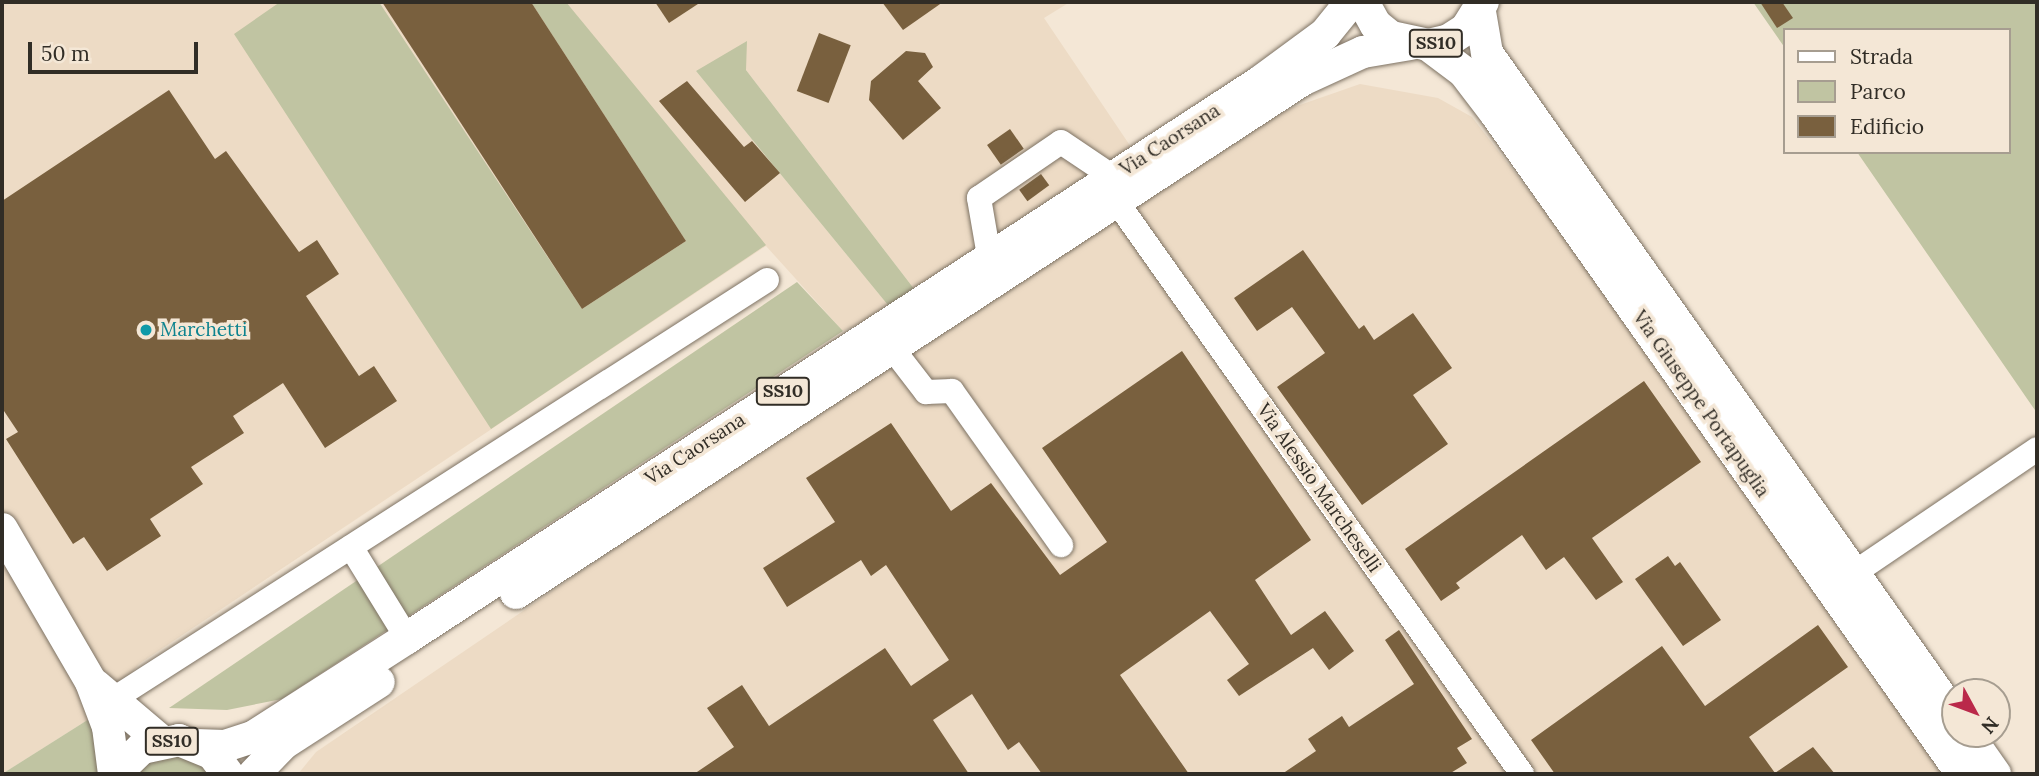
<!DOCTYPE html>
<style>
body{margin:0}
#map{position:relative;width:2039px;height:776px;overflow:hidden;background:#f4e7d6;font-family:Lora,serif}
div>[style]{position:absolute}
.built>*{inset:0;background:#eddbc5}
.green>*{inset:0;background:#c0c4a2}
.building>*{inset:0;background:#79603e;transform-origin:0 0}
.roads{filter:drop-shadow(0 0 2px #7d7263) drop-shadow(0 0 2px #7d7263)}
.minor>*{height:24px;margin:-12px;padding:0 12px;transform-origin:12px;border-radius:12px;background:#fff}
.major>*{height:32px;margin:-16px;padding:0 16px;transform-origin:16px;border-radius:16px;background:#fff}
.dots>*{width:19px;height:19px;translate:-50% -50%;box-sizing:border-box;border:4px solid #f4e7d6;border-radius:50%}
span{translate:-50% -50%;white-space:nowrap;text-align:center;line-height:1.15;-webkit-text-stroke:7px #f4e7d6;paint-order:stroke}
.shield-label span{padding:2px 5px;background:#f4e7d6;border:2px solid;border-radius:5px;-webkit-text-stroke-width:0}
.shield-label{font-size:18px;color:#312d26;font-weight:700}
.street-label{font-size:19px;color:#312d26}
.culture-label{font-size:19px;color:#0d838f}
.left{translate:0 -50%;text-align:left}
.frame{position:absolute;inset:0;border:4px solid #312d26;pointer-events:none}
.legend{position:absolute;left:1783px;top:28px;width:228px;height:126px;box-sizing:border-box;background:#f4e7d6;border:2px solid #a69d90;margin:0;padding:9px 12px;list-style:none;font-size:21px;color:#312d26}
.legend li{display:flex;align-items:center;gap:14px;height:35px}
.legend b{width:35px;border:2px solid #a69d90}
.north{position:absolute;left:1941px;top:678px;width:70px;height:70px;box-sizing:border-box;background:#f4e7d6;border:2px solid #a69d90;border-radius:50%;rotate:131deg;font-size:19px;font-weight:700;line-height:28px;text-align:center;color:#312d26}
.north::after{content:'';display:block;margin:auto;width:24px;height:32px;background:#ba294a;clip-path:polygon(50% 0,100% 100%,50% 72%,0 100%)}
.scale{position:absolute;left:28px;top:42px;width:170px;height:32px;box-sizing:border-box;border:4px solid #312d26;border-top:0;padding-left:9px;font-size:21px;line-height:24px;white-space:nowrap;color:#312d26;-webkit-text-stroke:5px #f4e7d6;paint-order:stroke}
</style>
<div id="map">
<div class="built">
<div style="clip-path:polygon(2px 2px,1070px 2px,1044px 18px,1131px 147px,918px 294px,746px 70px,696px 71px,892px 310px,843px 331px,766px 246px,139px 664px,97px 714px,2px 774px)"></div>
<div style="clip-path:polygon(1360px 84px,1438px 98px,1472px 117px,1977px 774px,298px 774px,316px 752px,764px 447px,1237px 135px,1294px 107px)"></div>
</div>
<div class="green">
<div style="clip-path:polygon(280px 2px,379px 2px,582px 309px,686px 241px,531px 2px,566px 2px,766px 245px,491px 429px,234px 34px)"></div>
<div style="clip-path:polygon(1753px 2px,2037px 2px,2037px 413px,1857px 152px,2009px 152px,2009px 30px,1785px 30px,1785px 48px)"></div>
<div style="clip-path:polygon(747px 41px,746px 70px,918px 294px,892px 310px,696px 71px)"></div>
<div style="clip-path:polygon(797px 282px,843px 331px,282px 699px,227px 710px,169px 708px)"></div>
<div style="clip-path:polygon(97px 714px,98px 774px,2px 774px)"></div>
<div style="clip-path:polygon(173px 749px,220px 774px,124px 774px)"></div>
</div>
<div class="building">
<div style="clip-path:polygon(382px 2px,531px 2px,686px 241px,582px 309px)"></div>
<div style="clip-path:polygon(655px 2px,701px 2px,669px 23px)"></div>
<div style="clip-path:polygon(882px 2px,943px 2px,903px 30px)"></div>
<div style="clip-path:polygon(1760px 2px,1782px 2px,1793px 18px,1777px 28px)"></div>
<div style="left:819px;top:33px;width:34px;height:62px;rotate:21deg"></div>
<div style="clip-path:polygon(906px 51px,925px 53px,933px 67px,918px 81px,941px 108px,903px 140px,869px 100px,871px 81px)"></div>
<div style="clip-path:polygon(687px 81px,744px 147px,752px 141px,780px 173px,745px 202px,659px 101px)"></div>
<div style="clip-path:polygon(169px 90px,215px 159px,226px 151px,299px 252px,317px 240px,339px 274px,306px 296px,359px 376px,374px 366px,397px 401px,325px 448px,283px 383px,233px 416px,244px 433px,191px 467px,203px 484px,150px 519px,161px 536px,107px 571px,84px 537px,73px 544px,6px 439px,18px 432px,2px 408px,2px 201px)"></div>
<div style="left:1010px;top:129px;width:24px;height:28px;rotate:55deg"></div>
<div style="left:1041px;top:174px;width:14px;height:27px;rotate:54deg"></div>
<div style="clip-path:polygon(1303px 250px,1359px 329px,1364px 325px,1374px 340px,1413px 313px,1452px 368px,1413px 395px,1448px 444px,1362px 505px,1277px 387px,1325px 353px,1292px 307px,1257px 331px,1234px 298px)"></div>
<div style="clip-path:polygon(1182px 351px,1311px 540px,1255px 580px,1291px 635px,1325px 611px,1354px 651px,1329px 670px,1313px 648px,1239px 696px,1227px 680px,1249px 664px,1210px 611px,1120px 675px,1189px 774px,1042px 774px,1019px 742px,1008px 750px,972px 694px,933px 720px,969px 774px,694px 774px,734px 747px,707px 708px,742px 685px,769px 726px,885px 648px,911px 686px,949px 660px,886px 565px,871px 576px,861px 560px,787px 607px,763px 568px,835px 522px,806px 478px,891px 423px,951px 511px,991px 483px,1060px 575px,1107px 542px,1042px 448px)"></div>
<div style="clip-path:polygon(1644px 381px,1701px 462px,1592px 538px,1623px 582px,1596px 600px,1564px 557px,1546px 570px,1522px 535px,1456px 583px,1460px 588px,1441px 601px,1405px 549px)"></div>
<div style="clip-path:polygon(1668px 556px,1675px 566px,1680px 562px,1721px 620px,1683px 646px,1635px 579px)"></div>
<div style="clip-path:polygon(1818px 625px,1848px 667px,1749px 737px,1775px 773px,1813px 747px,1835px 774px,1555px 774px,1531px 740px,1662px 646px,1705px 706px)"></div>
<div style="clip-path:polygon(1399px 630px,1472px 739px,1457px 748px,1467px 763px,1449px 774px,1282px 774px,1316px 751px,1308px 739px,1342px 716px,1349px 727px,1414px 684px,1385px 640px)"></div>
</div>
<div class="roads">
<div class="minor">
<div style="left:1117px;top:202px;width:701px;rotate:54.7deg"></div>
<div style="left:989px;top:256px;width:59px;rotate:-99.8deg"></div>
<div style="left:979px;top:198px;width:99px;rotate:-34.3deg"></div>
<div style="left:1061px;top:142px;width:63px;rotate:33.9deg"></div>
<div style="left:892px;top:348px;width:56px;rotate:52.3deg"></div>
<div style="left:926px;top:392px;width:26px;rotate:-2deg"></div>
<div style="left:952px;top:391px;width:189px;rotate:54.7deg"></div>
<div style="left:351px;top:547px;width:107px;rotate:58.4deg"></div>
<div style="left:1854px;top:573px;width:221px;rotate:-34.1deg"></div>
<div style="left:112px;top:700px;width:778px;rotate:-32.67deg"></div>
</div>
<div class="major">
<div style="left:1363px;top:2px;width:26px;rotate:61deg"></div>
<div style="left:1376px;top:25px;width:19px;rotate:39deg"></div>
<div style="left:1391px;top:37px;width:38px;rotate:12deg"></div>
<div style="left:1428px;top:45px;width:22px;rotate:-13deg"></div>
<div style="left:1449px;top:40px;width:20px;rotate:-33deg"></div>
<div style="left:1466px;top:29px;width:32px;rotate:-58deg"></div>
<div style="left:1480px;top:12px;width:42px;rotate:80.3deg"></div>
<div style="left:1487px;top:53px;width:812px;rotate:54.82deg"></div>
<div style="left:1428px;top:45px;width:45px;rotate:36.9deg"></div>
<div style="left:1464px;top:72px;width:53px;rotate:52.7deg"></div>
<div style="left:1496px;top:114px;width:808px;rotate:54.78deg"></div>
<div style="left:2px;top:529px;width:177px;rotate:59.8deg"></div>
<div style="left:91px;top:682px;width:48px;rotate:69.3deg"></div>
<div style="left:108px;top:727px;width:47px;rotate:82.7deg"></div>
<div style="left:516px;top:593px;width:939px;rotate:-33.13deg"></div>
<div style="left:1302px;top:80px;width:67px;rotate:-24.7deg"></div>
<div style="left:1363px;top:52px;width:48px;rotate:-9.7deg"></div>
<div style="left:95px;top:685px;width:87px;rotate:40.3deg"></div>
<div style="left:1967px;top:734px;width:49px;rotate:55deg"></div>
<div style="left:196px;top:745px;width:29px;rotate:2deg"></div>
<div style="left:225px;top:746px;width:29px;rotate:-18deg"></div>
<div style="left:253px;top:737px;width:183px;rotate:-32.7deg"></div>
<div style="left:407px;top:638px;width:1018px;rotate:-33.1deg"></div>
<div style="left:1260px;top:82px;width:81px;rotate:-36.4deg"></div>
<div style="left:1325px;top:34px;width:41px;rotate:-50.9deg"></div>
<div style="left:115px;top:774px;width:37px;rotate:-44deg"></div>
<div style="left:142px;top:748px;width:38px;rotate:-12deg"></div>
<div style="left:179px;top:740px;width:35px;rotate:22deg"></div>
<div style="left:212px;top:753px;width:26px;rotate:53deg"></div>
<div style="left:254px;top:774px;width:42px;rotate:-46deg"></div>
<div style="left:283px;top:744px;width:114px;rotate:-32.9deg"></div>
</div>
</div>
<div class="dots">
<div style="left:146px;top:330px;background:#0f9aa8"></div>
</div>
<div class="shield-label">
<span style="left:1436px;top:43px">SS10</span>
<span style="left:783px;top:391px">SS10</span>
<span style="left:172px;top:741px">SS10</span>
</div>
<div class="street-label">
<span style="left:1170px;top:140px;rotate:-33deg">Via Caorsana</span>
<span style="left:1701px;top:404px;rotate:55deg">Via Giuseppe Portapuglia</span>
<span style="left:695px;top:449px;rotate:-33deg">Via Caorsana</span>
<span style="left:1319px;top:488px;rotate:55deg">Via Alessio Marcheselli</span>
</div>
<div class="culture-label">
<span class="left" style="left:160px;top:330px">Marchetti</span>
</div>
<div class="frame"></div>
<ul class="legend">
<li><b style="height:9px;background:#fff"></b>Strada</li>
<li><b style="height:19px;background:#c0c4a2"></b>Parco</li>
<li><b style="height:19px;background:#79603e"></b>Edificio</li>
</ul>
<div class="north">N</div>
<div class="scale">50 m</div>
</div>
